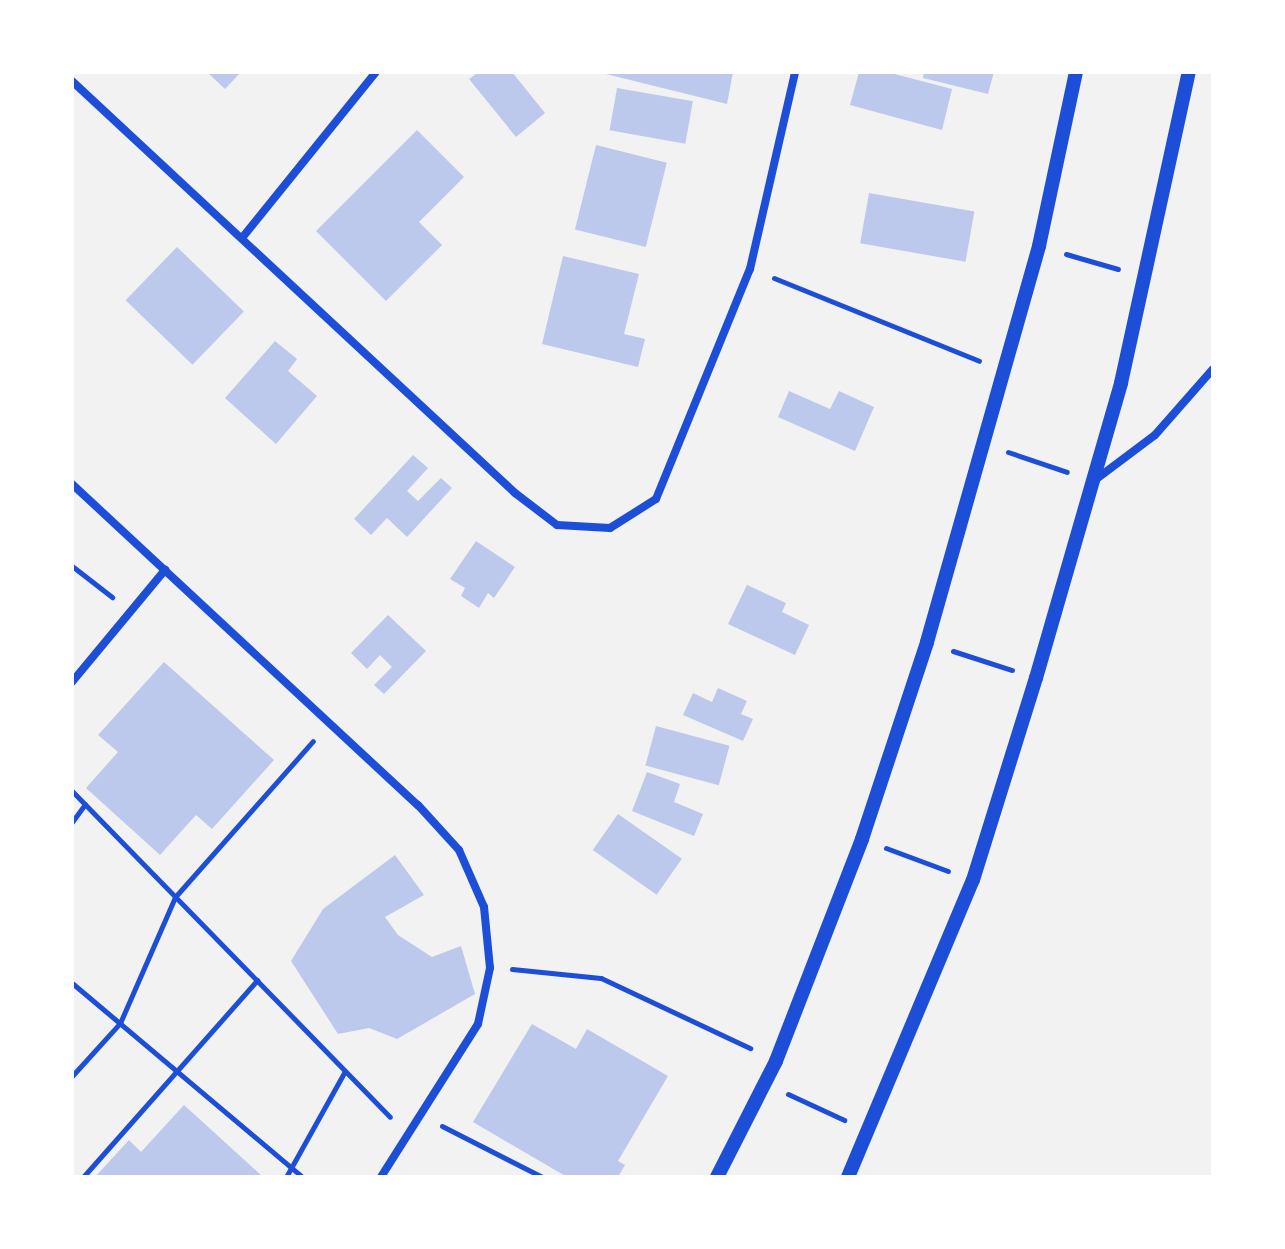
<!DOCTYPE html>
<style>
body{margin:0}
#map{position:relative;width:1285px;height:1249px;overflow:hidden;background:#f2f2f2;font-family:Roboto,sans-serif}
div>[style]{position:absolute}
.building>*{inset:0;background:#bdc9ec;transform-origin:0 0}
.path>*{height:5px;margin:-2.5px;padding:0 2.5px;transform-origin:2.5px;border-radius:2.5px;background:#1d4ed8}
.minor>*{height:8px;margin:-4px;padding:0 4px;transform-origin:4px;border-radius:4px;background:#1d4ed8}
.tertiary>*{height:14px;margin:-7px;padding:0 7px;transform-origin:7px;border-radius:7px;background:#1d4ed8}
span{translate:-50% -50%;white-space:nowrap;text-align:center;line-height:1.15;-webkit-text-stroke:7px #fff;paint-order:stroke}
.frame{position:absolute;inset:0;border:74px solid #fff;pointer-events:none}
</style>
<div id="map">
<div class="building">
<div style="clip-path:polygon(207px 72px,241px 72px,225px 89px)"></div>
<div style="clip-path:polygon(479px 72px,512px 72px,545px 113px,516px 137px,469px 79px)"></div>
<div style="clip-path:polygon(598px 72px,733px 72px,727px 104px)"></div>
<div style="clip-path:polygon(859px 72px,887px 72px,952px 89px,942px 130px,850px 105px)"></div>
<div style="clip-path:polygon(924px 72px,994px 72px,988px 94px,923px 78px)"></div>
<div style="left:617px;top:88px;width:77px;height:43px;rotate:10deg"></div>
<div style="clip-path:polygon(417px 130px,464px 177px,419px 222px,442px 245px,386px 301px,316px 231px)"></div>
<div style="left:596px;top:145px;width:73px;height:87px;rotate:14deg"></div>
<div style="left:869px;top:193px;width:107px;height:51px;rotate:10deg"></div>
<div style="left:177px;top:247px;width:93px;height:74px;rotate:44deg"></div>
<div style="clip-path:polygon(563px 256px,639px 274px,624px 334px,645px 339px,638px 367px,542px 344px)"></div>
<div style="clip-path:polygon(275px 341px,297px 359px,288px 371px,317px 396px,276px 444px,225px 398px)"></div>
<div style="clip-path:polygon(789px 391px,830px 409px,839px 391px,874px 407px,855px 451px,778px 417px)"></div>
<div style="clip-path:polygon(413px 455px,428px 468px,407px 491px,418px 501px,441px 478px,452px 488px,407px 537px,387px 518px,371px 535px,354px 519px)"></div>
<div style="clip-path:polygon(476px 541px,515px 567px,494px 598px,488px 593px,479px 608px,461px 596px,465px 588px,450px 579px)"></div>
<div style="clip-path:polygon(747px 585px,786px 603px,782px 612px,809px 625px,795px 655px,728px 624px)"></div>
<div style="clip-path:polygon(388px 615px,426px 651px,384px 694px,374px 685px,392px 667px,380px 655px,367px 669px,351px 653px)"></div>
<div style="clip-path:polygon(164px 662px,274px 760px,212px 829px,196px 815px,160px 855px,86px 788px,118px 752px,98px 735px)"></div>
<div style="clip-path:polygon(718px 688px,747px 701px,741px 714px,753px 719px,743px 741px,683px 715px,693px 693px,712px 702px)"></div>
<div style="left:656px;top:726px;width:76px;height:41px;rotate:15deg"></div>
<div style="clip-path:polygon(647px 772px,680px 784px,674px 802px,703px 814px,694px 836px,632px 811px)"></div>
<div style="left:618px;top:814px;width:78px;height:44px;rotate:35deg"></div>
<div style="clip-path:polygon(395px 855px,424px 895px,385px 917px,398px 935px,432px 957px,461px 946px,475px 994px,397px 1039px,369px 1028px,338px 1034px,291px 961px,323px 909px)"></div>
<div style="clip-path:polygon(532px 1024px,576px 1049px,587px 1029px,668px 1076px,618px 1161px,625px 1165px,618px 1177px,567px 1177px,473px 1122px)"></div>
<div style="clip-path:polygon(184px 1105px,263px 1177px,95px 1177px,129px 1140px,141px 1152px)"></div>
</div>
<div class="path">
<div style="left:1066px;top:254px;width:54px;rotate:16.1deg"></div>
<div style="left:774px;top:278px;width:221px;rotate:22deg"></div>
<div style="left:1008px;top:452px;width:62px;rotate:18.7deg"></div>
<div style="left:72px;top:566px;width:51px;rotate:37.8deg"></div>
<div style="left:953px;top:651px;width:62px;rotate:17.9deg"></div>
<div style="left:72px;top:791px;width:455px;rotate:45.7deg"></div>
<div style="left:72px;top:822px;width:22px;rotate:-54deg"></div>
<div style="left:886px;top:848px;width:66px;rotate:20.4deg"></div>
<div style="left:512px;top:969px;width:89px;rotate:5.8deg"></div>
<div style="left:601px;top:978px;width:165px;rotate:25.2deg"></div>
<div style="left:72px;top:983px;width:301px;rotate:40.1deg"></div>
<div style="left:72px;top:1076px;width:72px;rotate:-47.8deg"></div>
<div style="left:120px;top:1023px;width:137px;rotate:-66.4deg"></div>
<div style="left:175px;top:897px;width:208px;rotate:-48.5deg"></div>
<div style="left:788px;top:1094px;width:62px;rotate:24.9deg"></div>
<div style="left:442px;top:1126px;width:112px;rotate:27deg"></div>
<div style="left:83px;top:1177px;width:263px;rotate:-48.5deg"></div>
<div style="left:286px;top:1177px;width:121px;rotate:-60.9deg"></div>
</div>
<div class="minor">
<div style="left:72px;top:81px;width:605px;rotate:42.92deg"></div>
<div style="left:515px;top:493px;width:53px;rotate:37.3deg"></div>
<div style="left:557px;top:525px;width:53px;rotate:3.2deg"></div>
<div style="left:610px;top:528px;width:54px;rotate:-32.2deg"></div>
<div style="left:656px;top:499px;width:248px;rotate:-67.8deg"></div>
<div style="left:750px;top:269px;width:202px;rotate:-77.1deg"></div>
<div style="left:242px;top:238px;width:213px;rotate:-51.1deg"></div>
<div style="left:1095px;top:480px;width:75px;rotate:-36.9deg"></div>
<div style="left:1155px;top:435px;width:88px;rotate:-48.7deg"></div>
<div style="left:72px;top:484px;width:472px;rotate:42.9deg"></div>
<div style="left:418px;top:805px;width:61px;rotate:47.7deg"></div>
<div style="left:459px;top:850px;width:62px;rotate:66.3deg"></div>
<div style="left:484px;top:907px;width:61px;rotate:84.4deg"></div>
<div style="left:490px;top:968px;width:57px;rotate:102.1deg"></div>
<div style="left:478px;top:1024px;width:181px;rotate:122.4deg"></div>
<div style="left:72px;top:682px;width:146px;rotate:-50.3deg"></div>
</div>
<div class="tertiary">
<div style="left:717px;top:1177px;width:130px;rotate:-63deg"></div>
<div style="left:776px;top:1061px;width:238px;rotate:-68.8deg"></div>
<div style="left:862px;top:839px;width:207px;rotate:-71.7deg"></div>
<div style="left:927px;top:642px;width:412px;rotate:-74.2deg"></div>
<div style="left:1039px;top:246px;width:178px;rotate:-78deg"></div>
<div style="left:848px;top:1177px;width:322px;rotate:-67.2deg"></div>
<div style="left:973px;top:880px;width:212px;rotate:-72.7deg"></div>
<div style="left:1036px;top:678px;width:307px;rotate:-73.9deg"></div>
<div style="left:1121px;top:383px;width:318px;rotate:-77.7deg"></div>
</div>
<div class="frame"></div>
</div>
